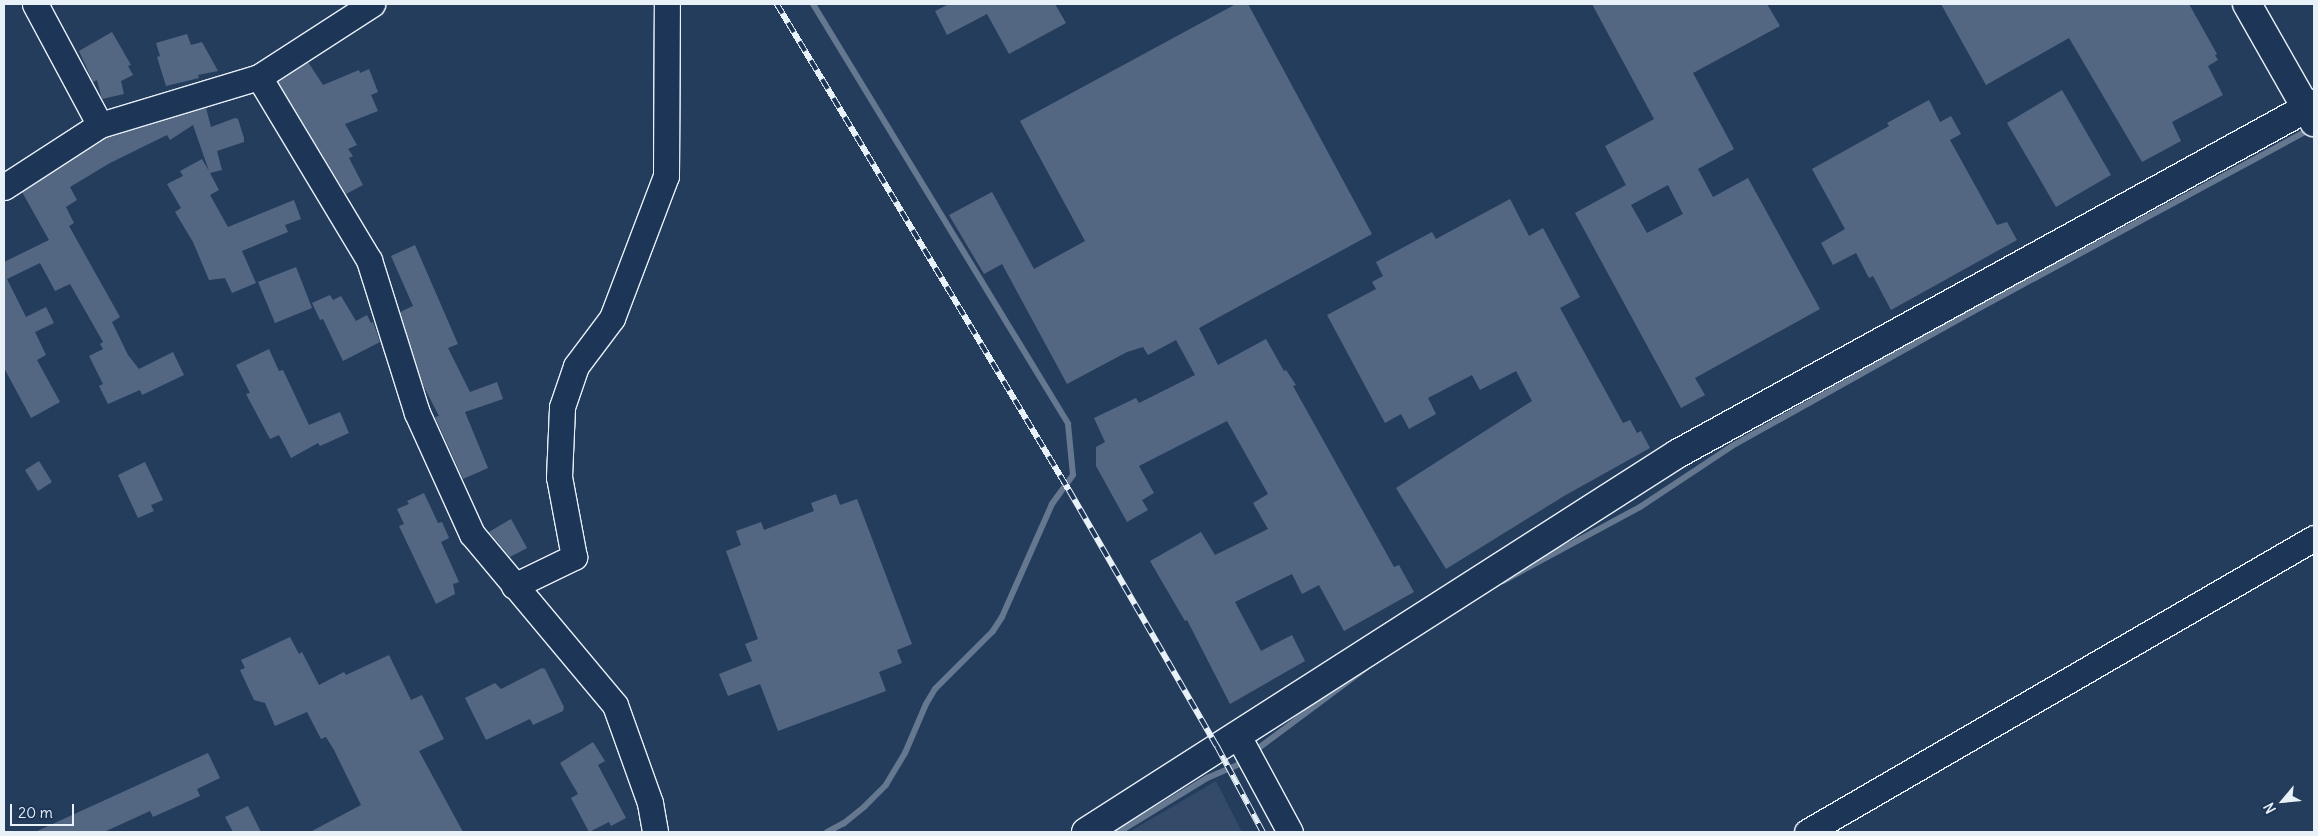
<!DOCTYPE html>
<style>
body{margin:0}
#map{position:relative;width:2318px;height:836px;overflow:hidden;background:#253d5d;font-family:Delius,sans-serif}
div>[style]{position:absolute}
.built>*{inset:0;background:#334a68}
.stream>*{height:6px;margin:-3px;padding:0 3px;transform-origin:3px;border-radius:3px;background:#657890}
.building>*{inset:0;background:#536782}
.roads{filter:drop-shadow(1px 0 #e8f1f8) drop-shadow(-1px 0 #e8f1f8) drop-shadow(0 1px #e8f1f8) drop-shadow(0 -1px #e8f1f8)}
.minor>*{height:25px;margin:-12.5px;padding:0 12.5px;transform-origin:12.5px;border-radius:12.5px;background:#1d3557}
.tertiary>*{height:28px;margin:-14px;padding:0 14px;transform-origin:14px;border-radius:14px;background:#1d3557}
.rail>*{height:5.5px;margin-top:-2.75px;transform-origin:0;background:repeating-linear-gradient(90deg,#1d3557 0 11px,#e8f1f8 0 22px);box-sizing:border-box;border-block:1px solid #e8f1f8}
span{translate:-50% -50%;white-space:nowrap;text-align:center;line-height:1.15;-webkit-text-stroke:5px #1d3557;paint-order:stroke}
.frame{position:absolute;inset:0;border:5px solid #e8f1f8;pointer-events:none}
.north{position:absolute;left:2258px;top:776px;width:50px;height:50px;-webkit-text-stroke:4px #1d3557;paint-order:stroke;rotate:242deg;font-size:14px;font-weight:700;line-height:20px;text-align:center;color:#e8f1f8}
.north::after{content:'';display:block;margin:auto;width:18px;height:22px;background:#e8f1f8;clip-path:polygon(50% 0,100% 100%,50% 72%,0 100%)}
.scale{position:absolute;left:10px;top:804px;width:64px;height:22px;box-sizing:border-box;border:2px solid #e8f1f8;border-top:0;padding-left:6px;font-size:15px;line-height:18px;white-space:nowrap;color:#e8f1f8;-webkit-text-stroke:4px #1d3557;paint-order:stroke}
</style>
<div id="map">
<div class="built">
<div style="clip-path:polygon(1216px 781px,1242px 832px,1129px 832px)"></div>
</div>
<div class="stream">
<div style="left:813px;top:4px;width:491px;rotate:58.7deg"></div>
<div style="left:1068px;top:424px;width:51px;rotate:84.4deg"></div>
<div style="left:1073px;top:475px;width:36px;rotate:126deg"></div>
<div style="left:1052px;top:504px;width:124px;rotate:113.9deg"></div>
<div style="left:1002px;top:617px;width:17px;rotate:123deg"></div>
<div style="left:993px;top:631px;width:82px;rotate:135deg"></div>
<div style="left:935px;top:689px;width:17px;rotate:121deg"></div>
<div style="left:926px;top:704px;width:53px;rotate:113.2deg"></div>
<div style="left:905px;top:753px;width:37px;rotate:121deg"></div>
<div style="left:886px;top:785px;width:31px;rotate:135deg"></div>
<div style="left:864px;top:807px;width:26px;rotate:141deg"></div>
<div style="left:844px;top:823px;width:19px;rotate:152deg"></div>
<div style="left:1503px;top:581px;width:156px;rotate:-28.4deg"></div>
<div style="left:1640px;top:507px;width:110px;rotate:-33.5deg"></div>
<div style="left:1732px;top:446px;width:273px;rotate:-29.2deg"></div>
<div style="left:1970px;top:313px;width:385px;rotate:-28.4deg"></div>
<div style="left:1260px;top:747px;width:132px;rotate:-36.7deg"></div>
<div style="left:1119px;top:832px;width:103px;rotate:-31.5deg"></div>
<div style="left:1207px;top:778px;width:33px;rotate:-23deg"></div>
</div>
<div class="building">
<div style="clip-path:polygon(949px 4px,1055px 4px,1066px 23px,1009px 54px,987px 14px,947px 35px,935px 11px)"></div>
<div style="clip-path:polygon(1236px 4px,1248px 4px,1372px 234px,1199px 328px,1218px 365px,1266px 339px,1284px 371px,1286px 370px,1296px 385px,1293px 386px,1394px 567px,1399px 565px,1414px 592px,1344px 631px,1319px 585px,1302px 594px,1292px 574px,1235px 602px,1261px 651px,1292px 635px,1305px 661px,1230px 704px,1187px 620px,1185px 621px,1150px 561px,1201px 532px,1215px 555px,1268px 529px,1253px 503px,1268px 494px,1227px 421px,1139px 466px,1154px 493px,1142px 500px,1148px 510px,1127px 522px,1096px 466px,1096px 447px,1105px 442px,1094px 418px,1136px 398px,1139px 403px,1195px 375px,1176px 340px,1148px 355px,1143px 347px,1127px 352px,1067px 384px,1002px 264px,984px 274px,949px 215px,992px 192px,1034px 269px,1085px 241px,1020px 121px)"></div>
<div style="clip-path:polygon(evenodd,1592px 4px,1767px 4px,1780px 26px,1693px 73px,1734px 149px,1698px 169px,1713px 197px,1748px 178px,1820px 309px,1695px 378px,1705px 395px,1681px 408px,1575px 213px,1626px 185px,1605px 146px,1654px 119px,1592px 4px,1668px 185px,1683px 214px,1647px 233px,1631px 205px,1668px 185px)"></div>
<div style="clip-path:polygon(1941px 4px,2189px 4px,2217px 54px,2215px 55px,2218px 60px,2208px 66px,2223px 95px,2172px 122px,2181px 141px,2142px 162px,2069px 38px,1986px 85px)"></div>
<div style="clip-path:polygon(112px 32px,131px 65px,128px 66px,133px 75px,121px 81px,124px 94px,102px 99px,97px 80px,93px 82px,79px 51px)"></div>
<div style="clip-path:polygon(187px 34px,191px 45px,202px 42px,218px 71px,198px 75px,199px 78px,166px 86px,157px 57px,160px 56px,156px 43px)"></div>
<div style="clip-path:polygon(308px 62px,323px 85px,359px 70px,360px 73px,369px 69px,378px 92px,371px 95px,378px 111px,345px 124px,357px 145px,348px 149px,353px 156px,349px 158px,363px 185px,346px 194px,278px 82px)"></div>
<div style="clip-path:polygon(2062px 90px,2111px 175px,2056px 207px,2007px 123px)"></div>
<div style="clip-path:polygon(1929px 100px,1940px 122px,1951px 116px,1961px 134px,1950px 140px,1997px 225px,2007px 222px,2017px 240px,1891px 310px,1873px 276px,1869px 278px,1856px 253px,1833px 265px,1821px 243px,1845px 229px,1812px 169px,1889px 126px,1887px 123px)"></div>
<div style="clip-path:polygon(206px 108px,211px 127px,235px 118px,238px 119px,244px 138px,244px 142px,217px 151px,222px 170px,210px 173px,219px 190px,210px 195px,228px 227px,294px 200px,301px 219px,285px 225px,288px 232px,242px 251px,256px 283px,232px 293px,225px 278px,209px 280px,193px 242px,175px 212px,181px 208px,167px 184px,183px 176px,180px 171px,202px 159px,209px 171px,193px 125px,170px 140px,167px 135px,110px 163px,70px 187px,77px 200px,66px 207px,74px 223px,69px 226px,120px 317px,112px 322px,128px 355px,139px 369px,173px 352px,184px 375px,142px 395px,140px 390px,108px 404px,99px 386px,103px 384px,89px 356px,103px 349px,100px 344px,103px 342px,70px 284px,55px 291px,40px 263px,7px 279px,26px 317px,46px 307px,54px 323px,35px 332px,46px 355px,37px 360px,60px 402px,31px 418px,4px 368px,4px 262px,49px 240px,22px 192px,106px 138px)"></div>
<div style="clip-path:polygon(1510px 199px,1529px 236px,1543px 228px,1580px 297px,1560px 308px,1623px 423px,1630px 420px,1637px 433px,1641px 431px,1650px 448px,1564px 496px,1446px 569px,1396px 488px,1532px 401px,1516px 371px,1480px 390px,1472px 375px,1428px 398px,1436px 414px,1409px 429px,1401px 414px,1385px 423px,1327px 315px,1376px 289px,1372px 282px,1383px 276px,1376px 262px,1432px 232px,1436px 239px)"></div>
<div style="clip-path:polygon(415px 245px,458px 344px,448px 348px,470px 392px,497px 382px,503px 399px,465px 412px,488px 468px,463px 479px,435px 417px,439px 416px,423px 385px,400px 312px,413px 306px,391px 256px)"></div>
<div style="clip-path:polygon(296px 267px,312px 308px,275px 323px,258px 282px)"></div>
<div style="clip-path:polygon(330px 295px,333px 300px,341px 296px,356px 321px,367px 315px,371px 323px,373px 322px,380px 342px,343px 361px,323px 319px,320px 320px,312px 303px)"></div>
<div style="clip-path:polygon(269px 349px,279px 371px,283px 370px,309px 425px,340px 412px,349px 433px,320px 446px,318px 443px,291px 458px,279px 435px,270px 439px,246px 394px,250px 393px,236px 365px)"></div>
<div style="clip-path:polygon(39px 461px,52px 482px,38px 491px,25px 470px)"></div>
<div style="clip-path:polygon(145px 462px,163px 500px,151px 505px,154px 511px,138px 518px,118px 475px)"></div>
<div style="clip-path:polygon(424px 493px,438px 523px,442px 522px,449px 538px,441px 542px,459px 582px,453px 584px,455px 594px,436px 604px,399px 526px,404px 524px,397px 509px,409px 504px,407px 501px)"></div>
<div style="clip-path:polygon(836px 494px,840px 505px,857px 499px,912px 644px,897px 650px,902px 663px,879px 672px,886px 691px,778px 731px,760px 684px,728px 696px,719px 674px,752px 661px,745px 644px,758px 639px,726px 551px,741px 545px,736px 531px,761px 522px,764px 530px,814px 511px,811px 503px)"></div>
<div style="clip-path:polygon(511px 519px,527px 548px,510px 557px,489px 532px)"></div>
<div style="clip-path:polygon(290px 637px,299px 654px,302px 652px,319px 685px,344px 672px,346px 675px,389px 655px,411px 700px,422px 695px,444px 739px,419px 751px,463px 832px,310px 832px,361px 805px,334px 750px,326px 737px,321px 739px,307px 712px,275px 726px,265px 703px,254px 700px,240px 670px,245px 668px,241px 660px)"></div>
<div style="clip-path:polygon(542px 668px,545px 669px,564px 707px,563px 711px,533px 725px,530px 719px,486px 740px,465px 698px,495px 683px,501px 689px)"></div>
<div style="clip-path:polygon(593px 742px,605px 761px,598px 765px,626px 818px,611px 826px,609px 822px,589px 832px,571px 798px,578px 794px,560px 763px)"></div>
<div style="clip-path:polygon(208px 753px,220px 778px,197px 789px,200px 796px,153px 817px,150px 811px,104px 832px,35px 832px)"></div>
<div style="clip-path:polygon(248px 806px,261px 832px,233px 832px,225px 817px)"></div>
</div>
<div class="roads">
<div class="minor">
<div style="left:35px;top:4px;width:137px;rotate:61.8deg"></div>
<div style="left:259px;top:77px;width:214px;rotate:59deg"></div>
<div style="left:369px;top:260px;width:160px;rotate:72.6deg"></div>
<div style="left:417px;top:413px;width:133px;rotate:65.6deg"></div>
<div style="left:472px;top:534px;width:223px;rotate:50.1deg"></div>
<div style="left:615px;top:705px;width:104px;rotate:70.3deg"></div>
<div style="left:650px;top:803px;width:29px;rotate:80deg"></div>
<div style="left:4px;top:187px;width:114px;rotate:-32.9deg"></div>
<div style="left:100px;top:125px;width:166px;rotate:-16.8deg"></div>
<div style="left:259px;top:77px;width:135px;rotate:-32.9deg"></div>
<div style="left:514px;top:586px;width:67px;rotate:-25.8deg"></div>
<div style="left:574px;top:557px;width:81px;rotate:-100.6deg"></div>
<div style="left:559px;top:477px;width:70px;rotate:-87.5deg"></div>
<div style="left:562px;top:407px;width:43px;rotate:-71.1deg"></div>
<div style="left:576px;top:366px;width:60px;rotate:-53.1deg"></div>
<div style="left:612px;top:318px;width:152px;rotate:-69.2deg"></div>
<div style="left:666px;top:176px;width:172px;rotate:-89.7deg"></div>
<div style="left:1237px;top:734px;width:111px;rotate:61.6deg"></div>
<div style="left:1807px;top:832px;width:586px;rotate:-30.11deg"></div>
</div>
<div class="tertiary">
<div style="left:2247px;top:4px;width:136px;rotate:60.4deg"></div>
<div style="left:1086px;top:832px;width:702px;rotate:-32.6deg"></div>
<div style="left:1677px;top:454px;width:727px;rotate:-28.79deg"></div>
</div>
</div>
<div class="rail">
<div style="left:777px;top:4px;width:567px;rotate:59deg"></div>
<div style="left:1069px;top:490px;width:296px;rotate:60deg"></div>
<div style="left:1217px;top:746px;width:98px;rotate:61.9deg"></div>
</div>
<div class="frame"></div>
<div class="north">N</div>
<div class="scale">20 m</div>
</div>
